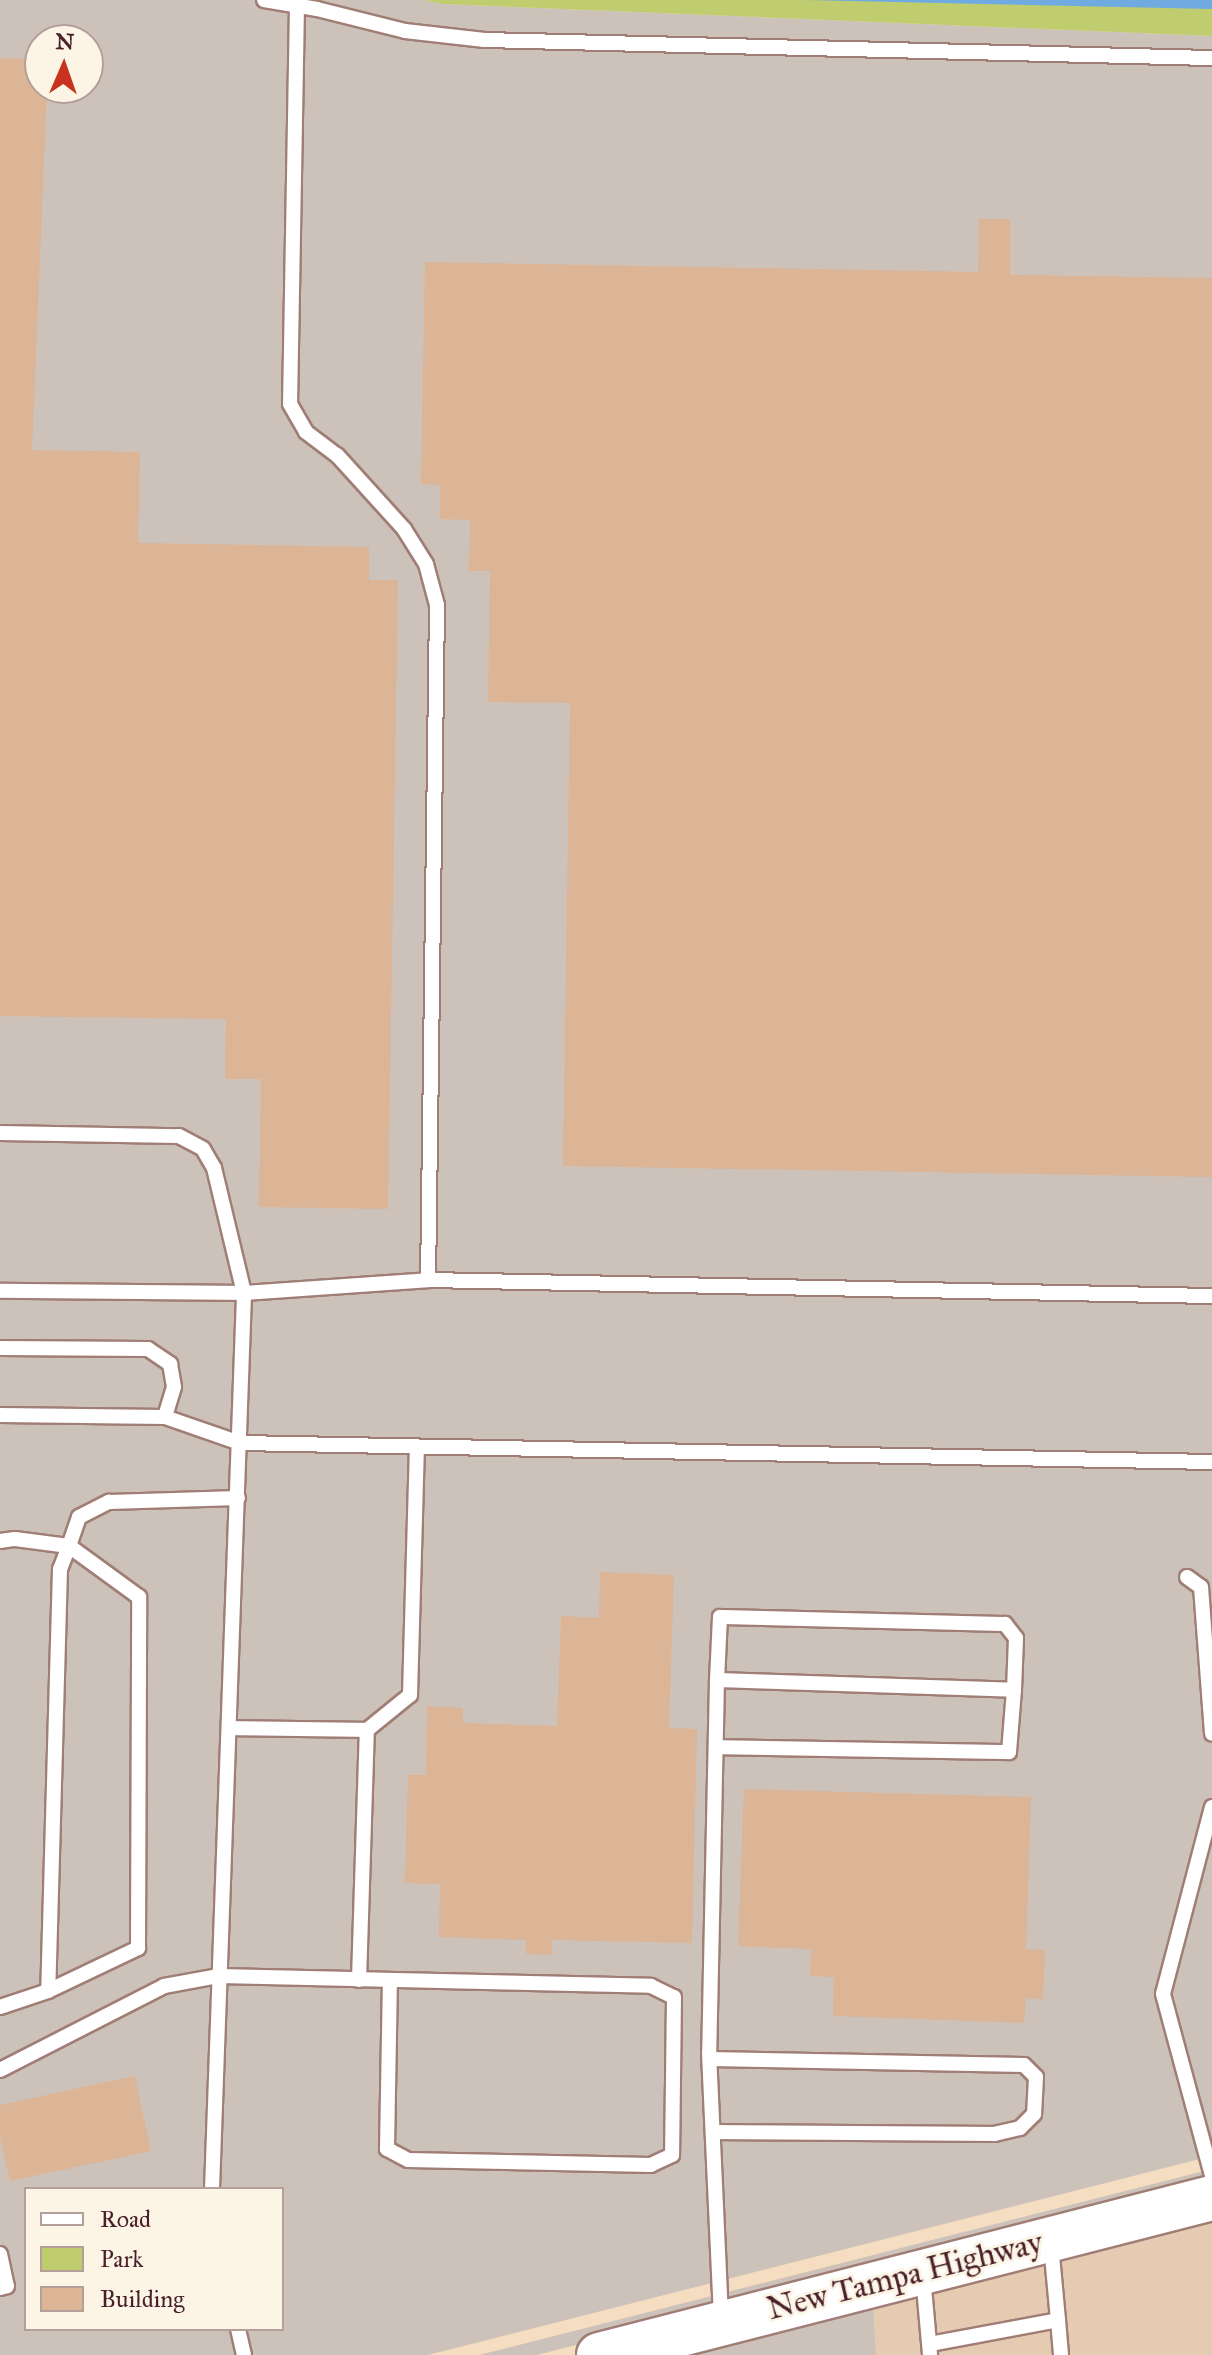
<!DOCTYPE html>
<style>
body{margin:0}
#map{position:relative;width:1212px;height:2355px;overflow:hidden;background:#f5ddc1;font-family:"IM FELL Great Primer",serif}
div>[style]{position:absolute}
.built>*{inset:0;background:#e5cbb2}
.industrial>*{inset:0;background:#cdc2b9}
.green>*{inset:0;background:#bfcd6f}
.water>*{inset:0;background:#6fabe0}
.building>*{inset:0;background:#dcb496}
.roads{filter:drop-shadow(2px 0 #a07e76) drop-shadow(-2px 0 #a07e76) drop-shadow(0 2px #a07e76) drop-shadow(0 -2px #a07e76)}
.lane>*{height:14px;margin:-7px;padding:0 7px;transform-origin:7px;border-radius:7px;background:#fff}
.primary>*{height:44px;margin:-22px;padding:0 22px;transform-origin:22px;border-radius:22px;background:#fff}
span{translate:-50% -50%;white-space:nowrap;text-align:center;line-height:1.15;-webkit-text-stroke:6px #fcf5e5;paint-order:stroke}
.street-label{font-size:32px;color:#4a1f2b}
.legend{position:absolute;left:24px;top:2187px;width:260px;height:144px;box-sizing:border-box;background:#fcf5e5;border:2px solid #b59f9b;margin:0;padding:10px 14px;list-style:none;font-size:24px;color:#4a1f2b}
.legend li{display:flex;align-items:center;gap:16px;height:40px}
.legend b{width:40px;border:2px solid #b59f9b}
.north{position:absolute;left:24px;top:24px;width:80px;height:80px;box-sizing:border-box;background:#fcf5e5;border:2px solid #b59f9b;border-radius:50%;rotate:2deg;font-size:22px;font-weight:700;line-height:32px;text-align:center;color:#4a1f2b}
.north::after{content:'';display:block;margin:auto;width:28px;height:36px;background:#c8321e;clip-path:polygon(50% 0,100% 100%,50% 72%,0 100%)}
</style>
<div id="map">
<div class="built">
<div style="clip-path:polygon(1212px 2213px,1212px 2355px,876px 2355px,873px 2300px)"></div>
</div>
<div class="industrial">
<div style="clip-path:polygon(evenodd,0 0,424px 0,443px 4px,1212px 36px,1212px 2156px,428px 2355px,0 2355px,0 0,40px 40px,88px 40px,88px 88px,40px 88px,40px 40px,0 0,26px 2189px,282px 2189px,282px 2329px,26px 2329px,26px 2189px)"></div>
<div style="clip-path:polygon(1212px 2169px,1212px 2182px,537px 2355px,479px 2355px)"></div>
<div style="clip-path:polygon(873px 2300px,876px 2355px,658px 2355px)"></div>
</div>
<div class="green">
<div style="clip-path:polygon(424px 0,1212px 0,1212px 36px,443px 4px)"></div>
</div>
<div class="water">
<div style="clip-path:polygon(806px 0,1212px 0,1212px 9px)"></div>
</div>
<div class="building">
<div style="clip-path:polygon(0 58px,40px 60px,40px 88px,47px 88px,32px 450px,140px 452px,138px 543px,369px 547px,369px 580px,398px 580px,388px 1209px,259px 1207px,261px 1079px,225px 1079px,226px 1019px,0 1016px)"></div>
<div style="clip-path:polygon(979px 219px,1010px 219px,1010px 275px,1212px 278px,1212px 1177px,563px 1166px,570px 703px,488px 702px,490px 571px,469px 571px,470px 520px,440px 519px,440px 485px,421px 484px,425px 262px,978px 272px)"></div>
<div style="clip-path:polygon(600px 1572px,674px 1575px,669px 1728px,697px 1729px,692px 1943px,552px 1940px,552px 1955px,526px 1954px,526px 1940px,439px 1937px,440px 1884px,405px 1883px,408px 1775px,426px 1775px,427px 1706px,463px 1708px,463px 1723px,557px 1726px,561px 1616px,599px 1618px)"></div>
<div style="clip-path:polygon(744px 1789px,1031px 1797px,1026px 1949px,1045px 1950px,1043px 1999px,1026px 1998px,1024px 2023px,833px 2016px,834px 1977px,810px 1976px,811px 1949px,738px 1946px)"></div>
<div style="clip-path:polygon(135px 2076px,151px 2151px,10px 2181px,0 2136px,0 2105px)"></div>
</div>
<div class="roads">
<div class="lane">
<div style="left:264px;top:0;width:54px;rotate:9.6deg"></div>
<div style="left:317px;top:9px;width:91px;rotate:14deg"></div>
<div style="left:405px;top:31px;width:80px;rotate:6.5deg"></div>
<div style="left:484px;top:40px;width:728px;rotate:1.42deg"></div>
<div style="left:297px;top:5px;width:399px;rotate:91deg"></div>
<div style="left:290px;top:404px;width:32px;rotate:60deg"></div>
<div style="left:306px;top:432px;width:39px;rotate:37deg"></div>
<div style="left:337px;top:455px;width:100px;rotate:47.8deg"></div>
<div style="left:404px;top:529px;width:41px;rotate:57.8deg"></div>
<div style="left:426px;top:564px;width:42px;rotate:75deg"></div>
<div style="left:437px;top:605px;width:675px;rotate:90.76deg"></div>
<div style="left:428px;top:1280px;width:784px;rotate:1.17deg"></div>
<div style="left:0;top:1133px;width:179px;rotate:1deg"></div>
<div style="left:179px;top:1136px;width:27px;rotate:28deg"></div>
<div style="left:203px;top:1149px;width:22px;rotate:60deg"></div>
<div style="left:214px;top:1168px;width:129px;rotate:76.5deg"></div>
<div style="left:244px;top:1293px;width:244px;rotate:-179.5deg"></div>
<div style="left:0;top:1348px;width:148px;rotate:0.4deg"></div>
<div style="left:148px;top:1349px;width:27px;rotate:34deg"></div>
<div style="left:170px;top:1364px;width:23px;rotate:80deg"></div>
<div style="left:174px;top:1387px;width:31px;rotate:107deg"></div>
<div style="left:0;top:1415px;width:165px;rotate:0.7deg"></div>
<div style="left:165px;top:1417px;width:79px;rotate:19.1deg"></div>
<div style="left:240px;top:1443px;width:972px;rotate:1.12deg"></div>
<div style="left:0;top:1541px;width:15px;rotate:-8deg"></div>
<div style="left:15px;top:1539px;width:54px;rotate:7.4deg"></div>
<div style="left:69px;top:1546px;width:31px;rotate:-71deg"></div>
<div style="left:79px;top:1517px;width:34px;rotate:-27deg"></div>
<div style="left:109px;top:1502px;width:129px;rotate:-1.8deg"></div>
<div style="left:1187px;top:1577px;width:17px;rotate:36deg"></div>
<div style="left:1201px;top:1587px;width:147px;rotate:85.7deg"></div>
<div style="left:717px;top:1680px;width:373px;rotate:91.2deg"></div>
<div style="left:709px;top:2053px;width:266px;rotate:87.4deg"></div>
<div style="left:230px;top:1728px;width:137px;rotate:0.8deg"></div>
<div style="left:716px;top:1747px;width:293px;rotate:1deg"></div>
<div style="left:1009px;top:1752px;width:62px;rotate:-85.4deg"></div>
<div style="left:1014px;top:1690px;width:52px;rotate:-87.8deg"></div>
<div style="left:1016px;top:1638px;width:18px;rotate:-128deg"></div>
<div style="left:1005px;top:1624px;width:285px;rotate:-178.6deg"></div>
<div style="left:720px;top:1617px;width:63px;rotate:92.7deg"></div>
<div style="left:717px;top:1680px;width:297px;rotate:1.9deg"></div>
<div style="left:1212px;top:1807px;width:193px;rotate:104.7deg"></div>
<div style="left:1163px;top:1994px;width:188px;rotate:74.9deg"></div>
<div style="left:359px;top:1980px;width:250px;rotate:-88.2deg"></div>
<div style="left:367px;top:1730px;width:55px;rotate:-39.1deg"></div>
<div style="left:410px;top:1695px;width:248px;rotate:-88.4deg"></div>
<div style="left:0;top:2007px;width:51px;rotate:-18.4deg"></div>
<div style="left:48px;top:1991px;width:100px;rotate:-25.5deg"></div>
<div style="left:138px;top:1948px;width:351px;rotate:-89.8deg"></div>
<div style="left:139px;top:1597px;width:87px;rotate:-143.9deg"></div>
<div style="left:69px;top:1546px;width:25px;rotate:111deg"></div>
<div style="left:60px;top:1569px;width:422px;rotate:91.6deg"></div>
<div style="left:710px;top:2059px;width:314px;rotate:1.1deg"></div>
<div style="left:1024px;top:2065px;width:17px;rotate:45deg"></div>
<div style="left:1036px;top:2077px;width:37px;rotate:93deg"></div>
<div style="left:1034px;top:2114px;width:20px;rotate:135deg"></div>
<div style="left:1020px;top:2128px;width:26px;rotate:167deg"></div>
<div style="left:995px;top:2134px;width:281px;rotate:-179.6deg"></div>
<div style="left:0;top:2070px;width:184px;rotate:-27.1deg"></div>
<div style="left:164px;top:1986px;width:56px;rotate:-10.3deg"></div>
<div style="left:219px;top:1976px;width:432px;rotate:1.3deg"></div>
<div style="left:651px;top:1986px;width:25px;rotate:26deg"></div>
<div style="left:674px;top:1997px;width:158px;rotate:90.7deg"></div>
<div style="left:672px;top:2155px;width:23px;rotate:155deg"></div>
<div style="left:651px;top:2165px;width:243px;rotate:-178.8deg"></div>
<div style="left:408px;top:2160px;width:24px;rotate:-152deg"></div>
<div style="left:387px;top:2149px;width:168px;rotate:-89deg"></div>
<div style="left:212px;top:2189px;width:897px;rotate:-87.95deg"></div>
<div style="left:244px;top:1293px;width:184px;rotate:-4deg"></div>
<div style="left:0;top:2254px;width:33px;rotate:78deg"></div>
<div style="left:7px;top:2286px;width:7px;rotate:164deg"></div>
<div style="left:923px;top:2276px;width:79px;rotate:84.9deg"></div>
<div style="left:1058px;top:2320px;width:35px;rotate:85deg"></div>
<div style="left:238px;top:2329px;width:27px;rotate:77deg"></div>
<div style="left:930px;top:2344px;width:130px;rotate:-10.6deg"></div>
<div style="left:1058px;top:2320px;width:76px;rotate:-95.3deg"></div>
</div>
<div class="primary">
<div style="left:599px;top:2355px;width:633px;rotate:-14.37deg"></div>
</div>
</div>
<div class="street-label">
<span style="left:905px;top:2276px;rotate:-14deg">New Tampa Highway</span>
</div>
<ul class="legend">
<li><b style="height:10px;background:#fff"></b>Road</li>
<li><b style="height:22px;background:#bfcd6f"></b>Park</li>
<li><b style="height:22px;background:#dcb496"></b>Building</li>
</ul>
<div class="north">N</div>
</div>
